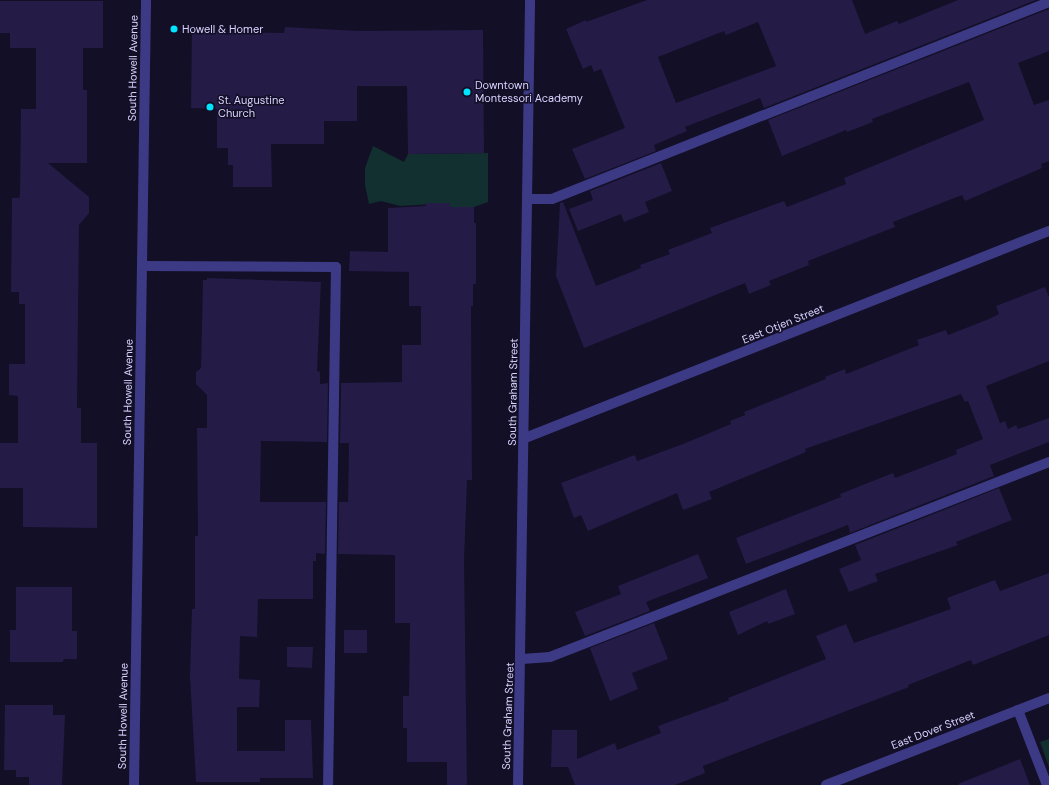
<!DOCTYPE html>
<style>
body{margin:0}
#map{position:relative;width:1049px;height:785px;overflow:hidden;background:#130f26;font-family:"DM Sans",sans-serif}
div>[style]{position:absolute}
.green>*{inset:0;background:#12302f}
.building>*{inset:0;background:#241b47}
.minor>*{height:10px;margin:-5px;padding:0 5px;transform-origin:5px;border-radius:5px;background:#3d3a85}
.dots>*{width:11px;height:11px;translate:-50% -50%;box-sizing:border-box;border:2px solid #130f26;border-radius:50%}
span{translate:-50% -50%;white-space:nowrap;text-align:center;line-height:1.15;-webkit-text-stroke:3px #130f26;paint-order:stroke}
.poi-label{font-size:11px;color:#d9d4ff}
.left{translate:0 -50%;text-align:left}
.street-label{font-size:11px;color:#d9d4ff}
</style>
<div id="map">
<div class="green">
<div style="clip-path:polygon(373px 146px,404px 162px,408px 154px,488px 153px,488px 202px,474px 207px,450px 207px,450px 203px,400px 206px,381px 201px,369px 204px,365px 185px,365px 168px)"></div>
<div style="clip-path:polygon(1049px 739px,1049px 767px,1040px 742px)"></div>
</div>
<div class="building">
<div style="clip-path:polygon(evenodd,647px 0,852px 0,865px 34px,897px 21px,899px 24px,958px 0,1036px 0,764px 108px,760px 98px,685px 127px,687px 131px,654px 145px,656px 151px,585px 179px,572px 149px,625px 128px,601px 69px,594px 72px,591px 65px,583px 69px,566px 29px,586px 20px,586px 22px,647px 0,758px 22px,776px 66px,676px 103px,658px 57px,724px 31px,726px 35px,758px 22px)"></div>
<div style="clip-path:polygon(0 1px,103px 1px,103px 48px,83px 48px,83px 90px,87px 90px,87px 163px,48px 163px,89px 197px,89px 213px,79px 225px,77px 408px,81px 408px,81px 443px,97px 443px,97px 528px,23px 527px,23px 488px,0 488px,0 443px,18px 443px,18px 396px,9px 395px,9px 364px,25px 364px,25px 304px,19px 304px,19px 292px,11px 292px,12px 198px,19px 198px,20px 194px,21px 109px,36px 109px,36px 48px,10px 48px,10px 33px,0 33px)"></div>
<div style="clip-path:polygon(1049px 9px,1049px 51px,1018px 63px,1034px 105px,1049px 100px,1049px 161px,1041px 164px,1042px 168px,965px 201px,962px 195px,893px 222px,895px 227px,808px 261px,809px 265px,769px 281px,771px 285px,749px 294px,745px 283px,584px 348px,556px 276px,560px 203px,563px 202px,596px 286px,641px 268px,640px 265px,670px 254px,668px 250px,712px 233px,710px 228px,784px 201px,787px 207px,846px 184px,844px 178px,984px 120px,969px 82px,872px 119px,873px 122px,847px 132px,846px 130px,782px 156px,768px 120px)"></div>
<div style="clip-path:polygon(192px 27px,212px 28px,212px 32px,284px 33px,285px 27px,359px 31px,483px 30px,484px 153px,408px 154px,407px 86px,357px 86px,357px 121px,324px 121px,324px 144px,271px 144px,272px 187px,233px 187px,233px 165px,228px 165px,228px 148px,217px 148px,217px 109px,191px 108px)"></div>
<div style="clip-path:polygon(661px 163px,672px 191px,645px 202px,649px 212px,624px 222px,621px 214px,578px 231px,569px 209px,593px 200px,590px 191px)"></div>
<div style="clip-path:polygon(426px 203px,450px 203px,450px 207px,474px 207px,474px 223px,476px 223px,476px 284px,473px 284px,473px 306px,471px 306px,472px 480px,467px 480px,464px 560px,467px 785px,447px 785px,447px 762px,407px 762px,407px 728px,403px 728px,403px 696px,409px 696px,410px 623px,395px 623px,395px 555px,338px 554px,339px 502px,348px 502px,349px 443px,340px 443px,341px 383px,402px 382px,402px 345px,421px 345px,421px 306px,409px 306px,409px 272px,349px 271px,350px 251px,388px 252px,388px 208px,426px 206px)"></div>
<div style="clip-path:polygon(207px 278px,321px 282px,317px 371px,320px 372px,320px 384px,328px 383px,327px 442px,261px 441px,260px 502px,326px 502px,325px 554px,316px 553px,316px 561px,313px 561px,313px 599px,258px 599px,257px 637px,240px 636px,239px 679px,260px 680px,259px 707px,237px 707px,237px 751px,285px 751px,285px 720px,311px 720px,313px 778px,260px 778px,260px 782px,196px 782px,190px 676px,192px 609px,195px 609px,195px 536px,198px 536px,197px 428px,207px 428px,207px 395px,196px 384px,196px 372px,201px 368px,203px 280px,207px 280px)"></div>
<div style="clip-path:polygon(1045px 287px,1049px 297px,1049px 361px,986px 386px,1000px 423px,1005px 421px,1008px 429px,1016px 425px,1018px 429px,1049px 418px,1049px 442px,990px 465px,994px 476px,850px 533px,848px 525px,746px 564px,736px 538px,841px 497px,840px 494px,893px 473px,895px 478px,957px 454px,956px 450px,983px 439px,968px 401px,965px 402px,961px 394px,805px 449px,806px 452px,709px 492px,712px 499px,683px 510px,677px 493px,588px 531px,581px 515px,574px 518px,561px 483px,635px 455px,637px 461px,683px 444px,731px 424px,730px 421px,745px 415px,744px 412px,826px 379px,825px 377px,845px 369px,846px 374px,919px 345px,917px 340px,946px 330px,948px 335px,989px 319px,999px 314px,996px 306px)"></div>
<div style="clip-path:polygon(999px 488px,1012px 520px,956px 542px,958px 545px,875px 574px,878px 581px,849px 592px,839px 569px,861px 560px,855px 545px)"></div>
<div style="clip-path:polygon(698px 554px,708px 578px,646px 602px,650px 611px,585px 636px,575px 612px,621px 594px,618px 586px)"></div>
<div style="clip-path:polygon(1049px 573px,1049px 635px,973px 665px,971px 660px,908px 685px,909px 687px,703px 766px,705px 773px,675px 785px,575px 785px,568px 767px,551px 767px,552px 730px,577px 730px,577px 759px,615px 743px,617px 750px,661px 733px,658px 726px,729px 700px,728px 698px,826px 659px,816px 636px,846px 624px,854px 643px,951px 609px,947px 598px,995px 580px,1000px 591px)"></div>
<div style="clip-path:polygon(16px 587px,72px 587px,72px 631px,77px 631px,77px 659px,64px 659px,63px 662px,10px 662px,10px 630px,16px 630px)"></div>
<div style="clip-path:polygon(786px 589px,795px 614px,768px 624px,767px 621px,738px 635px,729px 612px)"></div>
<div style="clip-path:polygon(654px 623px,668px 659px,632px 673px,638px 689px,610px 701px,590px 648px)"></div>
<div style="clip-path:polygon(344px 630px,367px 630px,367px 653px,344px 653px)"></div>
<div style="clip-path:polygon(287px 647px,313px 647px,312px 668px,287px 667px)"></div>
<div style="clip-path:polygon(5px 705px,53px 705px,53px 715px,65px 715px,62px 785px,29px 785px,29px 777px,16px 777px,16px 770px,4px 770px)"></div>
<div style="clip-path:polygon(1020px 759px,1030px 785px,959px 785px,958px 784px)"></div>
</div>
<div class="minor">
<div style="left:528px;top:199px;width:24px"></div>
<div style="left:552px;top:199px;width:535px;rotate:-21.62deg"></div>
<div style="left:142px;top:266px;width:194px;rotate:0.3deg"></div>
<div style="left:336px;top:267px;width:518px;rotate:90.88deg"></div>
<div style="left:525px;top:438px;width:563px;rotate:-21.56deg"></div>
<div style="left:522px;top:659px;width:28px;rotate:-4deg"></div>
<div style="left:550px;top:657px;width:536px;rotate:-21.34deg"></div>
<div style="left:1018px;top:710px;width:80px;rotate:68.9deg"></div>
<div style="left:134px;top:785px;width:785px;rotate:-89.12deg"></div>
<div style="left:518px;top:785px;width:785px;rotate:-89.12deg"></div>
<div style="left:826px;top:785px;width:239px;rotate:-21.3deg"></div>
</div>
<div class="dots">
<div style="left:174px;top:29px;background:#00e5ff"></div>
<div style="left:467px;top:92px;background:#00e5ff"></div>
<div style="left:210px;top:107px;background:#00e5ff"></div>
</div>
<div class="poi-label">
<span class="left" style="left:182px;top:29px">Howell &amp; Homer</span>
<span class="left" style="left:475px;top:92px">Downtown<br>Montessori Academy</span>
<span class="left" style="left:218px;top:107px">St. Augustine<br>Church</span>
</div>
<div class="street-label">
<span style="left:133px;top:68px;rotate:-89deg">South Howell Avenue</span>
<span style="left:783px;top:324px;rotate:-22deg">East Otjen Street</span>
<span style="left:128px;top:392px;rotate:-89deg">South Howell Avenue</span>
<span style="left:513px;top:392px;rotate:-89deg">South Graham Street</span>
<span style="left:123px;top:716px;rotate:-89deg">South Howell Avenue</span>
<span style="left:508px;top:716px;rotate:-88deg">South Graham Street</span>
<span style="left:933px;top:730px;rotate:-21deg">East Dover Street</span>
</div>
</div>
